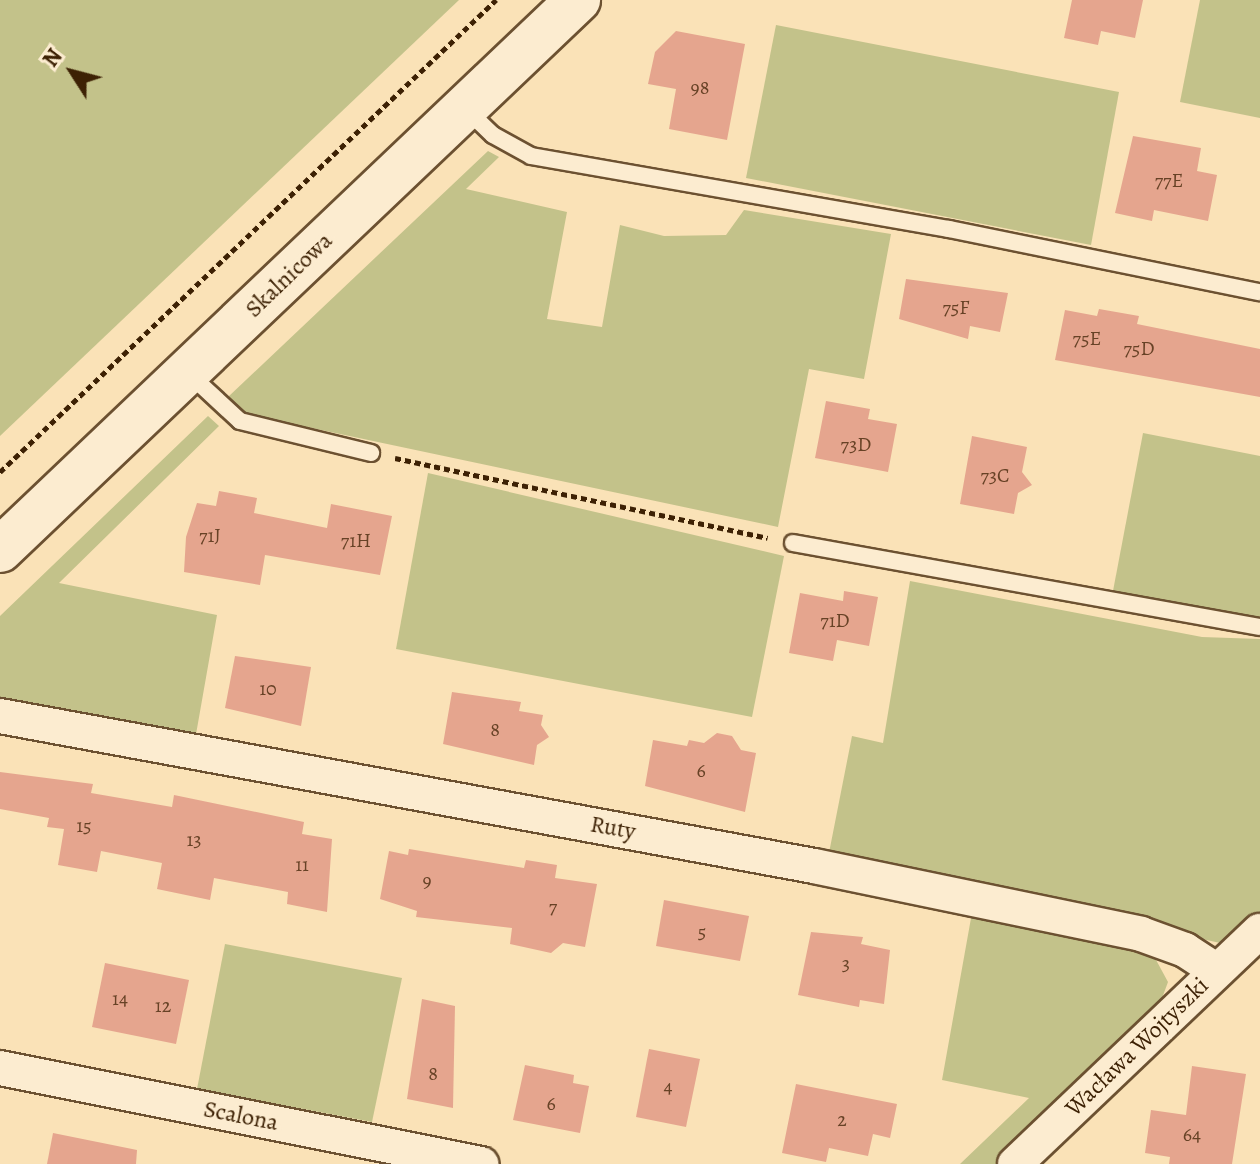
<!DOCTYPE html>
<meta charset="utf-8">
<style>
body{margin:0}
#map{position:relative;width:1260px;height:1164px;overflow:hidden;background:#fae2b7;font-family:Alegreya,serif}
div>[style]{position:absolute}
.green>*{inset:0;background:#c3c28a}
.building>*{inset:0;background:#e5a58e}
.path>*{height:5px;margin-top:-2.5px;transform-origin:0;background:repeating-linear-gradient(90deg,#3d2104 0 6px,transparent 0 10px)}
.roads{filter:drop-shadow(2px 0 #6c5131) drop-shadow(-2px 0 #6c5131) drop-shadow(0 2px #6c5131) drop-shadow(0 -2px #6c5131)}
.lane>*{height:16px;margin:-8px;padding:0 8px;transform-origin:8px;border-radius:8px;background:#fcecd0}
.street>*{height:34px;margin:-17px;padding:0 17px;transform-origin:17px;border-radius:17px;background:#fcecd0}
.secondary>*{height:44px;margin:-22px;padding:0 22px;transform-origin:22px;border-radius:22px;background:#fcecd0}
span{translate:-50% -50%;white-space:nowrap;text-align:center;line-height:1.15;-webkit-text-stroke:8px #fcecd0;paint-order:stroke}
.number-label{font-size:20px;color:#674226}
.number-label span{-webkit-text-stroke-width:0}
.street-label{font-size:24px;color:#3d2104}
.north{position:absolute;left:32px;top:32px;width:80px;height:80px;-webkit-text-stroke:6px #fcecd0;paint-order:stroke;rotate:306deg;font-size:22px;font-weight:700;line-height:32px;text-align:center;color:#3d2104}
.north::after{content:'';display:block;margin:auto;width:28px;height:36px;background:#3d2104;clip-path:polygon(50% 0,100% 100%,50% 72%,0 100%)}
</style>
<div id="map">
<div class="green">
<div style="clip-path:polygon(0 0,459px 0,0 436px)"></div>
<div style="clip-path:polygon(1200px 0,1260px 0,1260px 118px,1180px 102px)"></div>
<div style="clip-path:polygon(776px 25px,1119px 92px,1091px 245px,746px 178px)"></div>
<div style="clip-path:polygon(488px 151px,499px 157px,466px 189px,567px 212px,547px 319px,602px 327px,620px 225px,664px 236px,726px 235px,744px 210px,891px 234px,864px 379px,809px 369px,778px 527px,255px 416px,242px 412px,228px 397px)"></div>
<div style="clip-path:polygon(208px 416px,219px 426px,59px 583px,217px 615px,195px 740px,0 700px,0 616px)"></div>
<div style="clip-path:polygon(1143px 433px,1260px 456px,1260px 619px,1113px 591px)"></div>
<div style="clip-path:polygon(428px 473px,784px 556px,752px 717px,396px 649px)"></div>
<div style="clip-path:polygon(910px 581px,1202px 637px,1260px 639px,1260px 912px,1225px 944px,828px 858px,852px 736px,883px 743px)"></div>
<div style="clip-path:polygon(973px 907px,1125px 940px,1155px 958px,1168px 982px,1158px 1009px,996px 1164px,960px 1164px,1029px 1098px,942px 1080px)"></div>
<div style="clip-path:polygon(225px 944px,402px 978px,372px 1122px,197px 1089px)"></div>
</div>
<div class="building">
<div style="clip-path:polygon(1072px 0,1143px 0,1135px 38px,1101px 31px,1098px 45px,1064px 38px)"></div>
<div style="clip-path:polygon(676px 31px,745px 44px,727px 140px,669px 129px,676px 89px,648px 84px,655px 52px)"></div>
<div style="clip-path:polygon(1133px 136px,1201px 148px,1197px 171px,1217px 175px,1208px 221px,1154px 210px,1152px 221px,1115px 213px)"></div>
<div style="clip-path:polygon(906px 279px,1008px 293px,1000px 332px,970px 326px,968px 339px,899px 319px)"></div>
<div style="clip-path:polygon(1099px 309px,1139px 316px,1137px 324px,1260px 349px,1260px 397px,1055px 360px,1065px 310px,1097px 316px)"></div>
<div style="clip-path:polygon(826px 401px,870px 409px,868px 419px,897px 424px,888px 472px,815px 458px)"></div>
<div style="clip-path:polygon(972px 436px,1027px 447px,1022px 472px,1032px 485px,1018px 493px,1014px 514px,960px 504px)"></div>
<div style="clip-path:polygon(219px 491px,257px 498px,254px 513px,327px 528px,331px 504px,392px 516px,380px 575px,265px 555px,260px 585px,184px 572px,186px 537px,197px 503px,216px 506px)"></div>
<div style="clip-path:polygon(844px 591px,878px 597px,869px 646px,837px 640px,833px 661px,789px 653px,800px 593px,843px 601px)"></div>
<div style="clip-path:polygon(235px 656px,311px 667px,301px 726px,225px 708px)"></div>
<div style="clip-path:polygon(452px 692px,521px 702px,519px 711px,543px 715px,541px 725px,549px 737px,537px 745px,534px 765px,443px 744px)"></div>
<div style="clip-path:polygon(717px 733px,732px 736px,741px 750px,756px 753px,745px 812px,645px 786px,653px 740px,687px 746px,689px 740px,704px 743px)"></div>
<div style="clip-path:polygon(0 772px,93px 784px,91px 793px,172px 807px,174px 795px,304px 822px,302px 834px,332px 839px,327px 912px,287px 904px,288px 892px,214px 878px,210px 900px,157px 889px,162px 863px,101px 851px,97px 872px,58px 865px,64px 829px,47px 827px,49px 818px,0 809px)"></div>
<div style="clip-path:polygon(409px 849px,524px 868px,526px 860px,557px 865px,555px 878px,597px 884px,585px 947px,563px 943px,551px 953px,510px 944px,512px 928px,416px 917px,417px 911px,380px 899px,389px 851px,408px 855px)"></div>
<div style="clip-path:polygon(664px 900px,749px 916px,740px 961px,656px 946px)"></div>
<div style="clip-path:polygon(811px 932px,863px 937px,861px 944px,890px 950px,884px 1004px,860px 1000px,859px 1007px,798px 995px)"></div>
<div style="clip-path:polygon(105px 963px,189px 980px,176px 1044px,92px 1027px)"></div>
<div style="clip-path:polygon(422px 999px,455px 1006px,453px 1108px,407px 1099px)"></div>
<div style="clip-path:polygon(649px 1049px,700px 1059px,686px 1127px,636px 1117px)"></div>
<div style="clip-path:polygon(525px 1065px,574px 1075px,573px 1083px,589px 1086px,580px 1133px,513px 1120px)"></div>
<div style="clip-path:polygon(1192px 1066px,1246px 1074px,1232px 1164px,1169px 1164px,1170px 1157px,1145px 1153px,1151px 1110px,1186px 1115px)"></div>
<div style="clip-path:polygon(796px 1084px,897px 1104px,890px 1138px,873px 1134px,868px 1156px,829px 1148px,826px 1162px,782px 1153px)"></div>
<div style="clip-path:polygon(53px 1133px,137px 1150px,136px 1164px,47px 1164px)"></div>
</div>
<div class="path">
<div style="left:395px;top:458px;width:381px;rotate:12.1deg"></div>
<div style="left:0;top:472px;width:685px;rotate:-43.58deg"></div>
</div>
<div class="roads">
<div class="lane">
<div style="left:466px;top:109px;width:37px;rotate:44deg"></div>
<div style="left:493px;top:135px;width:43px;rotate:28.9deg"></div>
<div style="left:531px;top:156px;width:424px;rotate:9.9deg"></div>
<div style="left:949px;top:229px;width:317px;rotate:11.5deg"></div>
<div style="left:187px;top:372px;width:72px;rotate:42.8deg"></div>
<div style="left:240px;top:421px;width:135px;rotate:13.7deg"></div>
<div style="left:793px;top:543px;width:474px;rotate:10.2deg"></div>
</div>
<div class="street">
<div style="left:0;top:716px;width:828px;rotate:10.44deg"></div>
<div style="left:814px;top:866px;width:334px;rotate:11.7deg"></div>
<div style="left:1141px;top:934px;width:47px;rotate:20deg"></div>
<div style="left:1185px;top:950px;width:37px;rotate:33deg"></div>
<div style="left:0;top:1068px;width:491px;rotate:11.3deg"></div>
<div style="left:1015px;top:1164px;width:338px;rotate:-43.6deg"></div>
</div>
<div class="secondary">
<div style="left:0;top:550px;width:798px;rotate:-43.58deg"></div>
</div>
</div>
<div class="number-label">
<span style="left:700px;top:87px">98</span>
<span style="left:1169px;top:180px">77E</span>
<span style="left:956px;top:307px">75F</span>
<span style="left:1087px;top:338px">75E</span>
<span style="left:1139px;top:348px">75D</span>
<span style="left:856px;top:444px">73D</span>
<span style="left:995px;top:475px">73C</span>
<span style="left:210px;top:535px">71J</span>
<span style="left:356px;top:540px">71H</span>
<span style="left:835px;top:620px">71D</span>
<span style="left:268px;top:688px">10</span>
<span style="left:495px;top:729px">8</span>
<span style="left:701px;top:770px">6</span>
<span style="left:84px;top:825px">15</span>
<span style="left:194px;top:839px">13</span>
<span style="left:302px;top:864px">11</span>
<span style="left:427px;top:880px">9</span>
<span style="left:553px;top:906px">7</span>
<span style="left:702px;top:931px">5</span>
<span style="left:846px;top:963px">3</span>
<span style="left:120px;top:998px">14</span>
<span style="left:163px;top:1005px">12</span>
<span style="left:433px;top:1073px">8</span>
<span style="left:668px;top:1086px">4</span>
<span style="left:551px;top:1103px">6</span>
<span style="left:842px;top:1119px">2</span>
<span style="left:1192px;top:1134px">64</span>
</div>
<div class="street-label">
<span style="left:289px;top:275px;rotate:-44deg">Skalnicowa</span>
<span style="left:613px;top:828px;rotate:10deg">Ruty</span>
<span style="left:1137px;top:1047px;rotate:-44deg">Wacława Wojtyszki</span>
<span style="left:241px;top:1116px;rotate:11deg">Scalona</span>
</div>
<div class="north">N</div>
</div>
